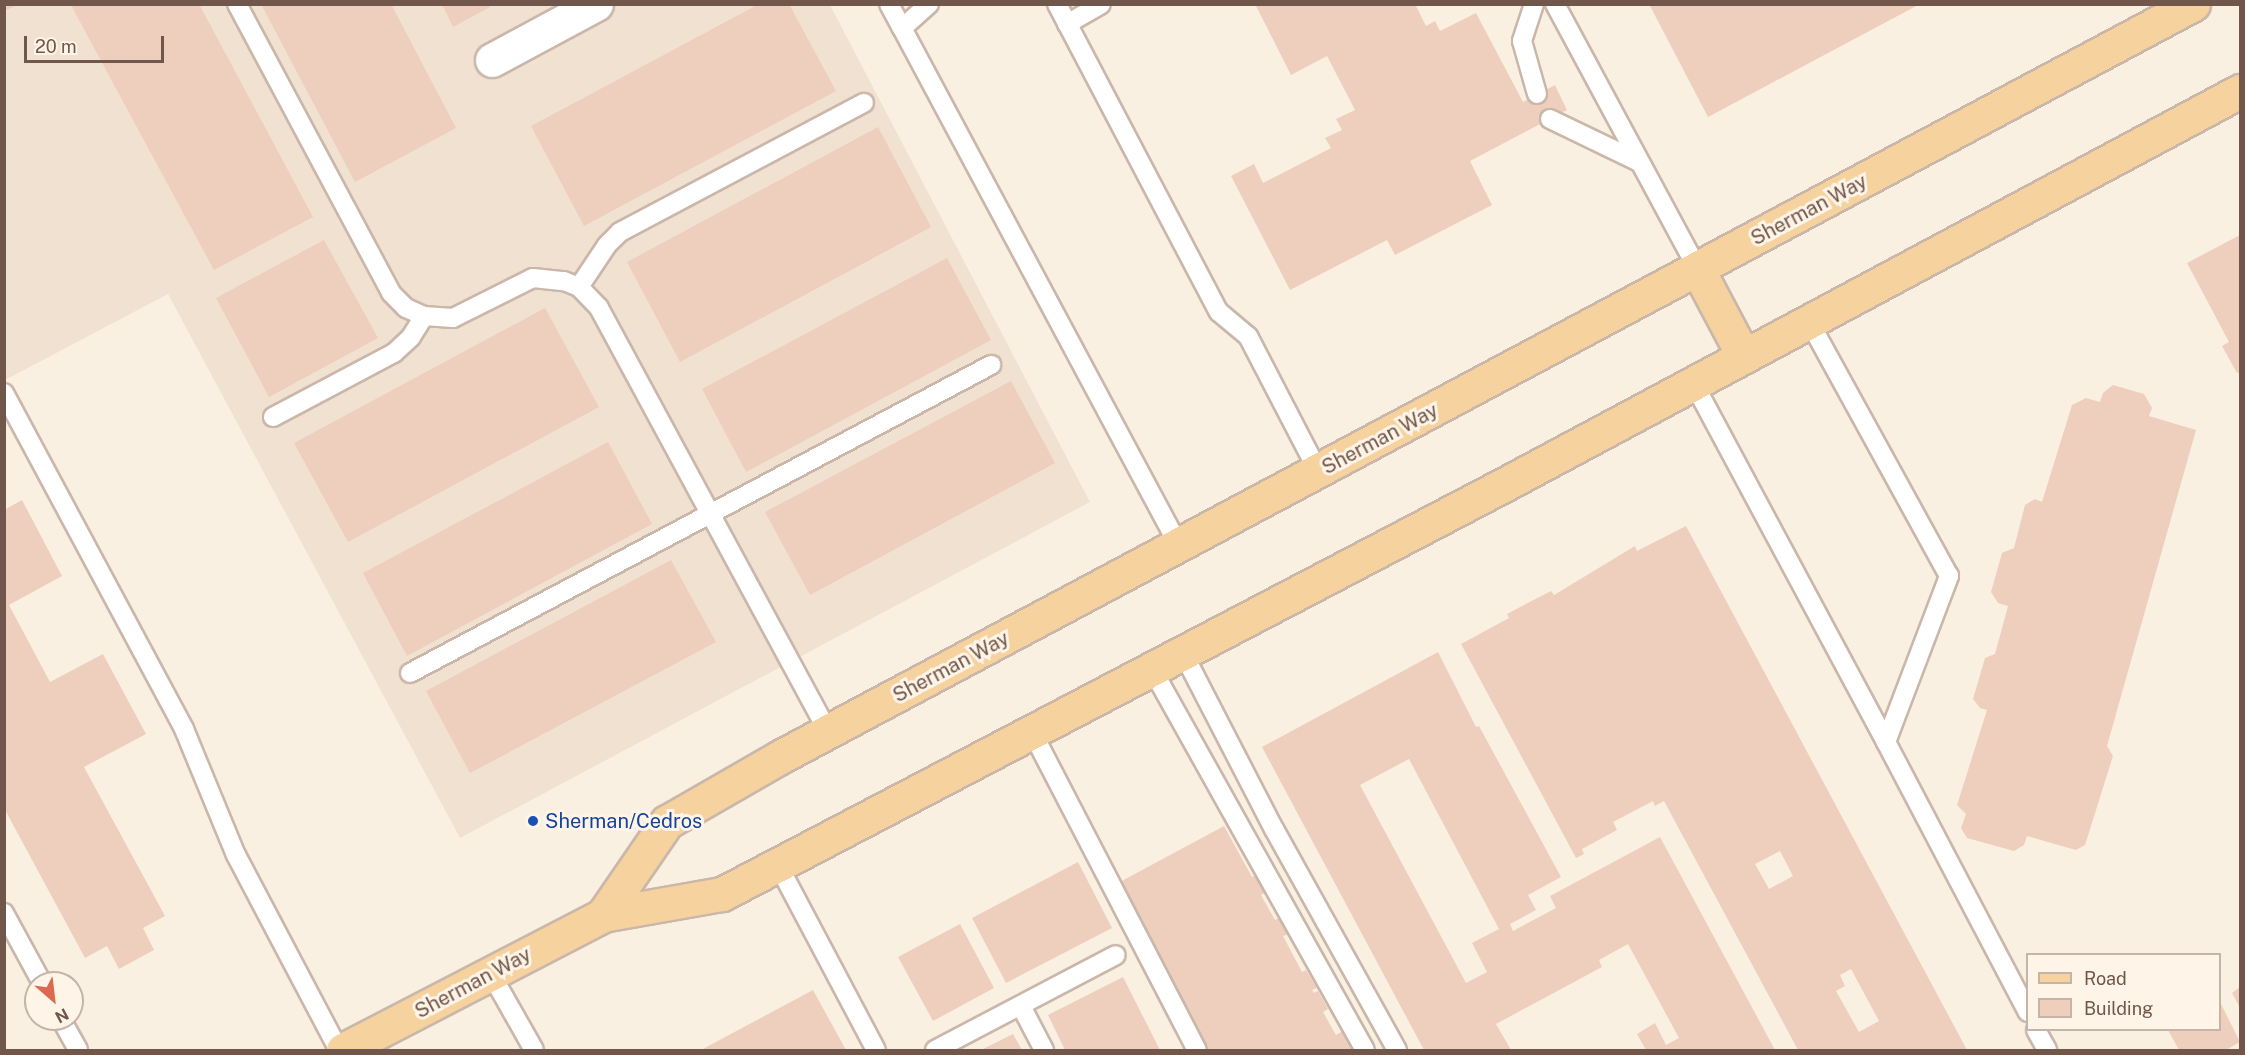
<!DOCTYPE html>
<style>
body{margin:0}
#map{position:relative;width:2245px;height:1055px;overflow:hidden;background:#faf0e2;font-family:"Public Sans",sans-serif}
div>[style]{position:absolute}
.residential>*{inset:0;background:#f1e1d1}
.building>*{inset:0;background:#eecebc}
.roads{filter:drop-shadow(2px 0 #cab7aa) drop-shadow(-2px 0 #cab7aa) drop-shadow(0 2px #cab7aa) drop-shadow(0 -2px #cab7aa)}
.lane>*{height:18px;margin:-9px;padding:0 9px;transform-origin:9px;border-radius:9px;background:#fff}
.street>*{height:33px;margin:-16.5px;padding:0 16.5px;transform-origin:16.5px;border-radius:16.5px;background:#fff}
.primary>*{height:33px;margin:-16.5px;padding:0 16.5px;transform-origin:16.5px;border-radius:16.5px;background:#f5d29e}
.dots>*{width:16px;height:16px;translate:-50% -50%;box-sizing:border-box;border:3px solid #fef4e8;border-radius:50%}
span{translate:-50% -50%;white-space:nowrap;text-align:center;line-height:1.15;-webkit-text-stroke:6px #fef4e8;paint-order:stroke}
.street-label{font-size:20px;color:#70564b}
.transit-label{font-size:20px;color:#164399}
.left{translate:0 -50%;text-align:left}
.frame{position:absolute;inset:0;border:6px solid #70564b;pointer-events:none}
.legend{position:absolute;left:2026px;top:953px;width:195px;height:78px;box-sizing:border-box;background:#fef4e8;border:2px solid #c5b5a9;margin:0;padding:8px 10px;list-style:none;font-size:18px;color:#70564b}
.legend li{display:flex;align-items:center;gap:12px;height:30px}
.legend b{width:30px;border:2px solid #c5b5a9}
.north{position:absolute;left:24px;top:971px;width:60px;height:60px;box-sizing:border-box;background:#fef4e8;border:2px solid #c5b5a9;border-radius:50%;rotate:152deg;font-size:16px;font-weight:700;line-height:24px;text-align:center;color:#70564b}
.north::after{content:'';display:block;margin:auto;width:21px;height:27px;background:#dc6a4f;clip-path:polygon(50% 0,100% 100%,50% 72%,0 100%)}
.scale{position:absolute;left:24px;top:36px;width:140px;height:27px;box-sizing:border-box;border:3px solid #70564b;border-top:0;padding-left:8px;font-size:18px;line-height:21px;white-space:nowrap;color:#70564b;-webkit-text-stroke:4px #fef4e8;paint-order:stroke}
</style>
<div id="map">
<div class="residential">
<div style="clip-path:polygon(5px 5px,830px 5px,1090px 502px,460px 838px,168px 294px,5px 380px)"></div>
</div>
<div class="building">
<div style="clip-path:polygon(4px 4px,12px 4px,13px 7px,4px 11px)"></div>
<div style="clip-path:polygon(77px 4px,199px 4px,313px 217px,214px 270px,72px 7px)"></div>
<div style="clip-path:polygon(261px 4px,391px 4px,456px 128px,355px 182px)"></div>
<div style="clip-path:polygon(442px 4px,489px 4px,490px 7px,453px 27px)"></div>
<div style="clip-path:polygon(759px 4px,789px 4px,836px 91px,584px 226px,531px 126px)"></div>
<div style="clip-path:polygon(1255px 4px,1415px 4px,1426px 26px,1435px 21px,1440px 31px,1476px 13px,1523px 102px,1555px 85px,1567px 110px,1470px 161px,1492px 205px,1395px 255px,1387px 240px,1290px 290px,1231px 176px,1254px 164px,1263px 183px,1331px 148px,1325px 138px,1342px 130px,1336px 119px,1355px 110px,1327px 56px,1291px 75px)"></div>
<div style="clip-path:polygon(1649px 4px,1920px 4px,1708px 117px)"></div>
<div style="clip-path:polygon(878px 127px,931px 227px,680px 362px,627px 262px)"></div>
<div style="clip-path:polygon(2240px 235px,2240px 372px,2237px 373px,2222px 346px,2229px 342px,2187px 263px)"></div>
<div style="clip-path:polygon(324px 240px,378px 338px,269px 397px,216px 298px)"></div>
<div style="clip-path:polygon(947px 258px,991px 340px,746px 472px,702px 389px)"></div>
<div style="clip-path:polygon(545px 308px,599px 407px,348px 542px,294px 443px)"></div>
<div style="clip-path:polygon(1011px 381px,1055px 463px,810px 595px,765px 512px)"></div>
<div style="clip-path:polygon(2113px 385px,2144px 394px,2152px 408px,2149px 416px,2196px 430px,2107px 746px,2113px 756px,2085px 845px,2076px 850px,2027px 836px,2024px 845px,2014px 851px,1967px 838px,1961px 828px,1966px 814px,1957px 805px,1987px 710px,1980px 708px,1973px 699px,1985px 658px,1995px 654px,2008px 606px,1998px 603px,1991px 592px,2002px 553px,2014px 548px,2025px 505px,2035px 499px,2042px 502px,2072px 405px,2086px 398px,2100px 402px,2103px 393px)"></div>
<div style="clip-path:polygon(608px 442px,652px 524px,407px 656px,363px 573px)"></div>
<div style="clip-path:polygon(22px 500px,62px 576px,9px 605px,50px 682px,103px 654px,146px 734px,84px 767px,165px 916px,143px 928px,154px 950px,119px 969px,107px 946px,85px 958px,4px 808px,4px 510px)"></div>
<div style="clip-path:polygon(evenodd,1686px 526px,1967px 1050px,1798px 1050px,1664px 801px,1655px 806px,1653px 801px,1613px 822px,1617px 830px,1582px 849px,1584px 854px,1576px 858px,1461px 644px,1509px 618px,1507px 614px,1551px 591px,1554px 595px,1635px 546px,1637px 551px,1686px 526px,1780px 851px,1793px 876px,1769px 889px,1755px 864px,1780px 851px,1686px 526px,1851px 969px,1879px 1021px,1859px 1032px,1836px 991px,1845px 986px,1840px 975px,1851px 969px)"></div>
<div style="clip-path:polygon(671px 560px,716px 642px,470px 773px,426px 691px)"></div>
<div style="clip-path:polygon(evenodd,1438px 652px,1476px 727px,1479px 726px,1561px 877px,1528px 895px,1536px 910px,1510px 924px,1513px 931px,1556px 908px,1550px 896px,1660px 837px,1775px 1050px,1646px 1050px,1637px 1034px,1655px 1023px,1666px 1045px,1679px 1038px,1628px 944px,1599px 960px,1602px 967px,1496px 1024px,1511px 1050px,1424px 1050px,1262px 747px,1438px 652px,1409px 759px,1499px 929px,1472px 943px,1487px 972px,1466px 983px,1360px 785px,1409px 759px)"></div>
<div style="clip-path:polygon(1224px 826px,1252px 877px,1256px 875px,1266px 892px,1261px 895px,1275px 920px,1279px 918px,1288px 934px,1283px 936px,1302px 972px,1306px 970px,1317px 988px,1312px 990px,1314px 993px,1318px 991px,1328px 1009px,1323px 1012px,1336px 1035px,1343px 1031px,1354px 1050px,1208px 1050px,1193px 1022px,1188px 1025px,1179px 1010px,1185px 1007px,1118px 883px)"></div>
<div style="clip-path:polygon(1078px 862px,1112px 928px,1006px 983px,972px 918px)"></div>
<div style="clip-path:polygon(960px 924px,994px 988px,933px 1021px,898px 957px)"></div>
<div style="clip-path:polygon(1123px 977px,1160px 1050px,1065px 1050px,1048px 1015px)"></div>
<div style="clip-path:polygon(2240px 987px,2240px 1008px,2232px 993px)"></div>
<div style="clip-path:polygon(813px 990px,846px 1050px,701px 1050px)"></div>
<div style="clip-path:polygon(2220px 1002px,2240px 1042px,2226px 1050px,2179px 1050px,2168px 1030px,2220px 1030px)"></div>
<div style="clip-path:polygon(1013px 1034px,1022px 1050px,981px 1050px)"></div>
</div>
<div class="roads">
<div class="lane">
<div style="left:237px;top:4px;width:327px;rotate:61.9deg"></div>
<div style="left:391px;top:293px;width:21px;rotate:45deg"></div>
<div style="left:406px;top:308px;width:20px;rotate:24deg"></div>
<div style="left:424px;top:316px;width:29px;rotate:4deg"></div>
<div style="left:453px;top:318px;width:89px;rotate:-26.6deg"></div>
<div style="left:533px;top:278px;width:31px;rotate:6deg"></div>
<div style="left:564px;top:281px;width:16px;rotate:22deg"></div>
<div style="left:579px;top:287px;width:29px;rotate:46deg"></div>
<div style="left:599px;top:308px;width:482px;rotate:61.6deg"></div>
<div style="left:889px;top:4px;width:27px;rotate:62deg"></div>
<div style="left:929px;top:4px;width:36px;rotate:138deg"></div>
<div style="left:902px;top:28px;width:587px;rotate:61.86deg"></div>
<div style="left:1057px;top:4px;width:348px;rotate:62.3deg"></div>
<div style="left:1219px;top:312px;width:38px;rotate:40deg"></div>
<div style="left:1248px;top:336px;width:152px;rotate:62.6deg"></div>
<div style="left:1534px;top:4px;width:39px;rotate:108deg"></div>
<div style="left:1522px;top:41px;width:55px;rotate:74.2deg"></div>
<div style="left:1555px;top:4px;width:302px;rotate:61.7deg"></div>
<div style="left:1067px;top:24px;width:39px;rotate:-30deg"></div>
<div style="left:1550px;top:119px;width:97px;rotate:25.8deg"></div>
<div style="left:579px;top:287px;width:50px;rotate:-56.3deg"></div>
<div style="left:607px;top:245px;width:18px;rotate:-45deg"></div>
<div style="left:620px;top:232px;width:276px;rotate:-27.9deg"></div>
<div style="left:1694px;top:384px;width:406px;rotate:61.8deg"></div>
<div style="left:1886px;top:742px;width:178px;rotate:-69.2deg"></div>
<div style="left:1949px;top:576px;width:291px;rotate:-118.8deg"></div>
<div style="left:4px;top:393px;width:381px;rotate:61.8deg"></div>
<div style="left:184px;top:729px;width:136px;rotate:67.6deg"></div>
<div style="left:236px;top:855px;width:221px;rotate:62.2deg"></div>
<div style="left:273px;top:417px;width:137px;rotate:-27.9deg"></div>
<div style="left:394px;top:353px;width:23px;rotate:-43deg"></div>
<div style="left:411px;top:337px;width:25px;rotate:-58deg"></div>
<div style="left:1183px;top:653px;width:198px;rotate:62.7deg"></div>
<div style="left:1274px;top:829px;width:253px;rotate:60.9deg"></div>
<div style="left:1152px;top:669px;width:436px;rotate:60.8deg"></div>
<div style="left:410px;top:673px;width:658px;rotate:-27.93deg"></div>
<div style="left:1032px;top:732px;width:358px;rotate:62.6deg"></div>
<div style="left:1886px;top:742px;width:305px;rotate:62.3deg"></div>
<div style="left:778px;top:865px;width:209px;rotate:62.1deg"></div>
<div style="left:4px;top:913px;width:80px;rotate:61.5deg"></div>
<div style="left:491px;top:974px;width:87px;rotate:60.5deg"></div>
<div style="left:1021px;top:1006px;width:50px;rotate:62.4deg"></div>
<div style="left:61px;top:1019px;width:35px;rotate:61deg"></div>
<div style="left:2036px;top:1030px;width:23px;rotate:61deg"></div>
<div style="left:935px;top:1050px;width:204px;rotate:-27.7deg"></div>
</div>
<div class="street">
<div style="left:492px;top:60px;width:118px;rotate:-28.3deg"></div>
</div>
<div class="primary">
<div style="left:1698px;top:270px;width:98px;rotate:62.1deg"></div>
<div style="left:603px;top:915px;width:113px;rotate:-55.5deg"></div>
<div style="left:667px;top:822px;width:130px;rotate:-29.9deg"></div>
<div style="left:780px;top:757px;width:1601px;rotate:-28.05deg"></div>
<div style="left:343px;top:1050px;width:293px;rotate:-27.4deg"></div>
<div style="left:603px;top:915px;width:121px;rotate:-10deg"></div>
<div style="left:722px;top:894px;width:888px;rotate:-27.63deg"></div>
<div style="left:1509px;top:482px;width:829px;rotate:-28.14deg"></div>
</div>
</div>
<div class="dots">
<div style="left:533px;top:821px;background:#1a4fb4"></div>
</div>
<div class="street-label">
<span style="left:1809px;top:210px;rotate:-28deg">Sherman Way</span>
<span style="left:1380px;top:439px;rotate:-28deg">Sherman Way</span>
<span style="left:951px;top:667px;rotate:-28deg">Sherman Way</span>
<span style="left:473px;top:983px;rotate:-28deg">Sherman Way</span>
</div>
<div class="transit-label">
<span class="left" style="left:545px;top:821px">Sherman/Cedros</span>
</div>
<div class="frame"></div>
<ul class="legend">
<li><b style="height:8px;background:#f5d29e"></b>Road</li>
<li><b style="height:16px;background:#eecebc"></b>Building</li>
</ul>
<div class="north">N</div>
<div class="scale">20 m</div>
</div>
